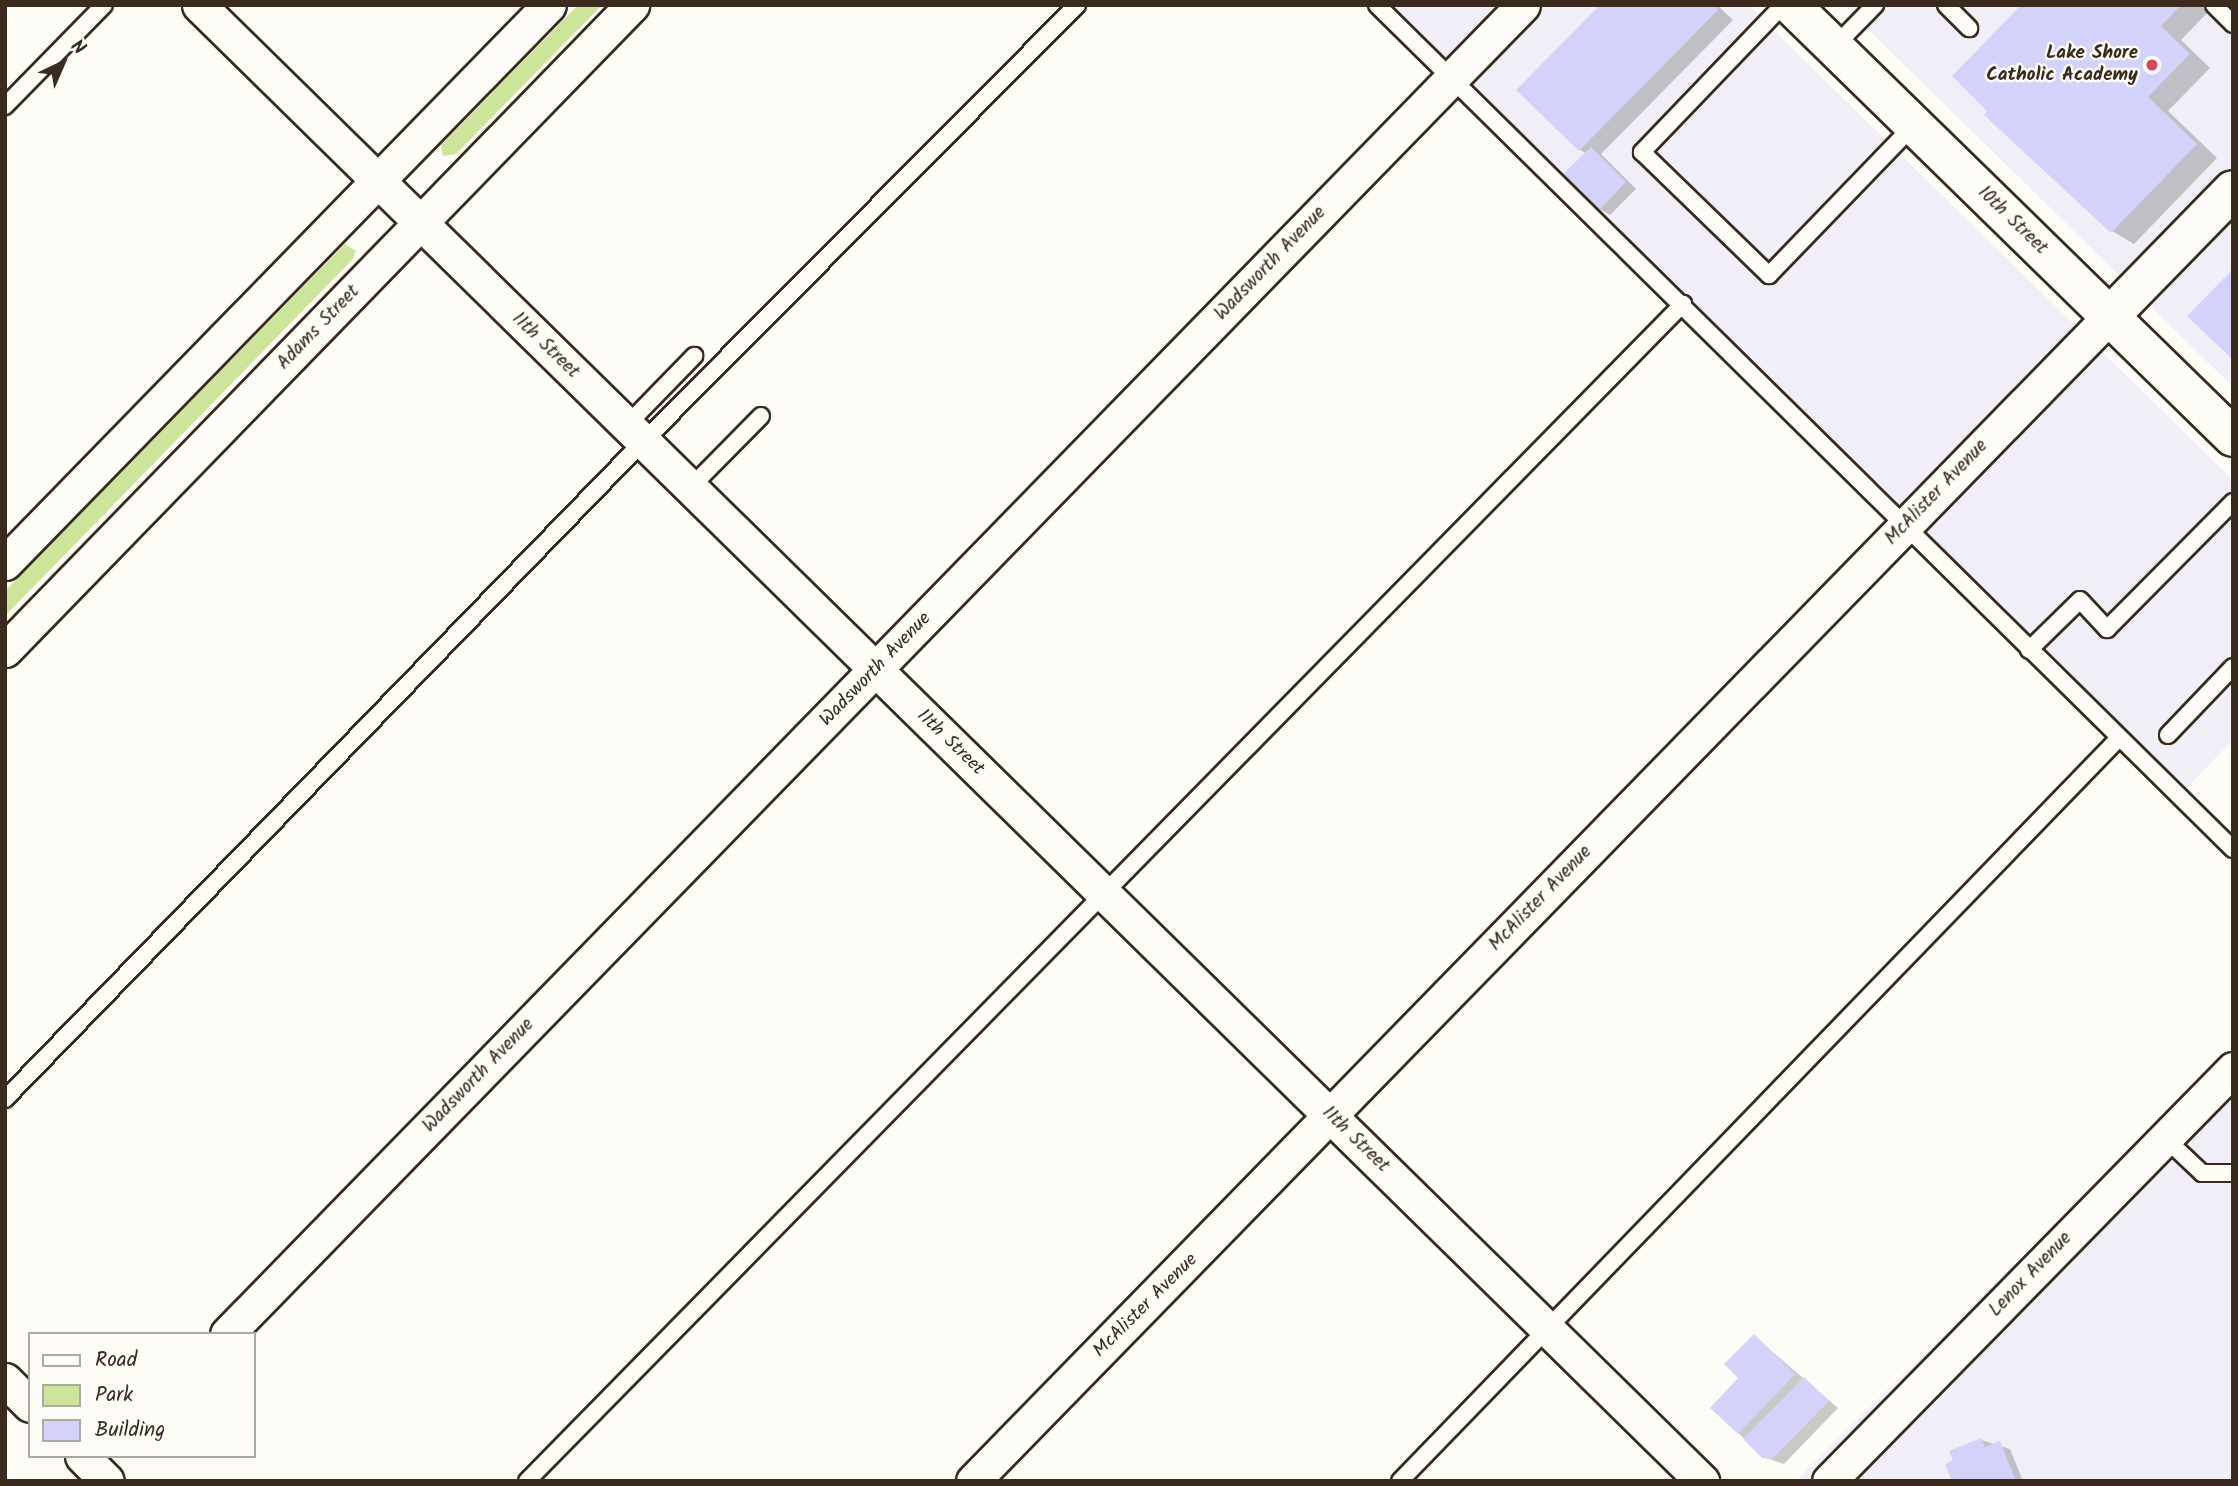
<!DOCTYPE html>
<style>
body{margin:0}
#map{position:relative;width:2238px;height:1486px;overflow:hidden;background:#fdfcf7;font-family:Kalam,sans-serif}
div>[style]{position:absolute}
.built>*{inset:0;background:#f0eff8}
.green>*{inset:0;background:#cde59b}
.shadow>*{inset:0;background:#0003}
.building>*{inset:0;background:#d2d2fa}
.roads{filter:drop-shadow(2px 0 #3b2a1e) drop-shadow(-2px 0 #3b2a1e) drop-shadow(0 2px #3b2a1e) drop-shadow(0 -2px #3b2a1e)}
.lane>*{height:16px;margin:-8px;padding:0 8px;transform-origin:8px;border-radius:8px;background:#fdfcf7}
.street>*{height:33px;margin:-16.5px;padding:0 16.5px;transform-origin:16.5px;border-radius:16.5px;background:#fdfcf7}
.secondary>*{height:38px;margin:-19px;padding:0 19px;transform-origin:19px;border-radius:19px;background:#fdfcf7}
.dots>*{width:19px;height:19px;translate:-50% -50%;box-sizing:border-box;border:4px solid #fdfcf7;border-radius:50%}
span{translate:-50% -50%;white-space:nowrap;text-align:center;line-height:1.15;-webkit-text-stroke:5px #fdfcf7;paint-order:stroke}
.poi-label{font-size:19px;color:#3b2a1e;font-weight:700}
.right{translate:-100% -50%;text-align:right}
.street-label{font-size:19px;color:#3b2a1e}
.frame{position:absolute;inset:0;border:7px solid #3b2a1e;pointer-events:none}
.legend{position:absolute;left:28px;top:1332px;width:228px;height:126px;box-sizing:border-box;background:#fdfcf7;border:2px solid #afa8a0;margin:0;padding:9px 12px;list-style:none;font-size:21px;color:#3b2a1e}
.legend li{display:flex;align-items:center;gap:14px;height:35px}
.legend b{width:35px;border:2px solid #afa8a0}
.north{position:absolute;left:28px;top:28px;width:70px;height:70px;-webkit-text-stroke:5px #fdfcf7;paint-order:stroke;rotate:44deg;font-size:19px;font-weight:700;line-height:28px;text-align:center;color:#3b2a1e}
.north::after{content:'';display:block;margin:auto;width:24px;height:32px;background:#3b2a1e;clip-path:polygon(50% 0,100% 100%,50% 72%,0 100%)}
</style>
<div id="map">
<div class="built">
<div style="clip-path:polygon(1367px 5px,1748px 5px,2233px 480px,2233px 740px,2181px 794px)"></div>
<div style="clip-path:polygon(1843px 5px,2219px 5px,2233px 19px,2233px 387px)"></div>
<div style="clip-path:polygon(2233px 1047px,2233px 1481px,1796px 1481px)"></div>
</div>
<div class="green">
<div style="clip-path:polygon(578px 5px,602px 5px,456px 154px,443px 156px,441px 145px)"></div>
<div style="clip-path:polygon(345px 244px,356px 251px,353px 259px,5px 616px,5px 591px)"></div>
</div>
<div class="shadow">
<div style="clip-path:polygon(1602px 5px,1717px 5px,1733px 20px,1601px 154px,1636px 189px,1610px 215px,1600px 209px,1587px 154px,1580px 150px)"></div>
<div style="clip-path:polygon(2023px 5px,2201px 5px,2208px 12px,2181px 40px,2210px 68px,2168px 111px,2217px 158px,2134px 244px,2112px 231px)"></div>
<div style="clip-path:polygon(1754px 1336px,1838px 1408px,1784px 1464px,1763px 1457px,1713px 1408px,1741px 1378px)"></div>
<div style="clip-path:polygon(1981px 1440px,2010px 1449px,2023px 1481px,1954px 1481px)"></div>
</div>
<div class="building">
<div style="clip-path:polygon(1600px 5px,1713px 5px,1718px 10px,1579px 151px,1516px 90px)"></div>
<div style="clip-path:polygon(2021px 5px,2181px 5px,2161px 26px,2190px 54px,2148px 97px,2197px 144px,2111px 233px,1984px 115px,1987px 111px,1952px 76px)"></div>
<div style="clip-path:polygon(1591px 147px,1626px 182px,1599px 210px,1563px 174px)"></div>
<div style="clip-path:polygon(2233px 269px,2233px 360px,2187px 316px)"></div>
<div style="clip-path:polygon(1754px 1334px,1795px 1374px,1738px 1434px,1710px 1408px,1738px 1378px,1724px 1364px)"></div>
<div style="clip-path:polygon(1804px 1377px,1829px 1401px,1772px 1459px,1762px 1458px,1743px 1439px)"></div>
<div style="clip-path:polygon(1981px 1438px,1985px 1447px,2000px 1441px,2016px 1481px,1952px 1481px,1945px 1464px,1953px 1460px,1949px 1451px)"></div>
</div>
<div class="roads">
<div class="lane">
<div style="left:1377px;top:5px;width:1202px;rotate:44.6deg"></div>
<div style="left:1783px;top:5px;width:204px;rotate:133.8deg"></div>
<div style="left:1642px;top:152px;width:177px;rotate:44.1deg"></div>
<div style="left:1769px;top:275px;width:209px;rotate:-46deg"></div>
<div style="left:1946px;top:5px;width:33px;rotate:45deg"></div>
<div style="left:2214px;top:5px;width:27px;rotate:45deg"></div>
<div style="left:1834px;top:47px;width:59px;rotate:-45.7deg"></div>
<div style="left:5px;top:106px;width:141px;rotate:-45.6deg"></div>
<div style="left:626px;top:426px;width:98px;rotate:-45.8deg"></div>
<div style="left:690px;top:488px;width:101px;rotate:-45.4deg"></div>
<div style="left:2029px;top:650px;width:71px;rotate:-44.4deg"></div>
<div style="left:2080px;top:600px;width:40px;rotate:47deg"></div>
<div style="left:2107px;top:629px;width:179px;rotate:-45.2deg"></div>
<div style="left:2168px;top:735px;width:94px;rotate:-46.3deg"></div>
<div style="left:5px;top:1099px;width:895px;rotate:-45.86deg"></div>
<div style="left:628px;top:457px;width:637px;rotate:-45.19deg"></div>
<div style="left:2165px;top:1138px;width:51px;rotate:43.4deg"></div>
<div style="left:2202px;top:1173px;width:31px"></div>
<div style="left:527px;top:1481px;width:1650px;rotate:-45.52deg"></div>
<div style="left:1400px;top:1481px;width:1033px;rotate:-45.94deg"></div>
</div>
<div class="street">
<div style="left:199px;top:5px;width:2107px;rotate:44.48deg"></div>
<div style="left:5px;top:563px;width:779px;rotate:-45.73deg"></div>
<div style="left:5px;top:650px;width:900px;rotate:-45.81deg"></div>
<div style="left:227px;top:1334px;width:1856px;rotate:-45.72deg"></div>
<div style="left:5px;top:1380px;width:35px;rotate:45deg"></div>
<div style="left:82px;top:1456px;width:35px;rotate:45deg"></div>
<div style="left:973px;top:1481px;width:1626px;rotate:-45.7deg"></div>
<div style="left:1829px;top:1481px;width:577px;rotate:-45.56deg"></div>
</div>
<div class="secondary">
<div style="left:1791px;top:5px;width:618px;rotate:44.34deg"></div>
<div style="left:2109px;top:317px;width:177px;rotate:-45.7deg"></div>
</div>
</div>
<div class="dots">
<div style="left:2152px;top:65px;background:#d1495b"></div>
</div>
<div class="poi-label">
<span class="right" style="left:2138px;top:65px">Lake Shore<br>Catholic Academy</span>
</div>
<div class="street-label">
<span style="left:2012px;top:221px;rotate:44deg">10th Street</span>
<span style="left:1271px;top:264px;rotate:-46deg">Wadsworth Avenue</span>
<span style="left:319px;top:328px;rotate:-46deg">Adams Street</span>
<span style="left:545px;top:346px;rotate:44deg">11th Street</span>
<span style="left:1937px;top:493px;rotate:-46deg">McAlister Avenue</span>
<span style="left:876px;top:670px;rotate:-46deg">Wadsworth Avenue</span>
<span style="left:950px;top:743px;rotate:44deg">11th Street</span>
<span style="left:1541px;top:899px;rotate:-46deg">McAlister Avenue</span>
<span style="left:479px;top:1076px;rotate:-46deg">Wadsworth Avenue</span>
<span style="left:1355px;top:1140px;rotate:44deg">11th Street</span>
<span style="left:2031px;top:1275px;rotate:-46deg">Lenox Avenue</span>
<span style="left:1146px;top:1306px;rotate:-45deg">McAlister Avenue</span>
</div>
<div class="frame"></div>
<ul class="legend">
<li><b style="height:9px;background:#fdfcf7"></b>Road</li>
<li><b style="height:19px;background:#cde59b"></b>Park</li>
<li><b style="height:19px;background:#d2d2fa"></b>Building</li>
</ul>
<div class="north">N</div>
</div>
